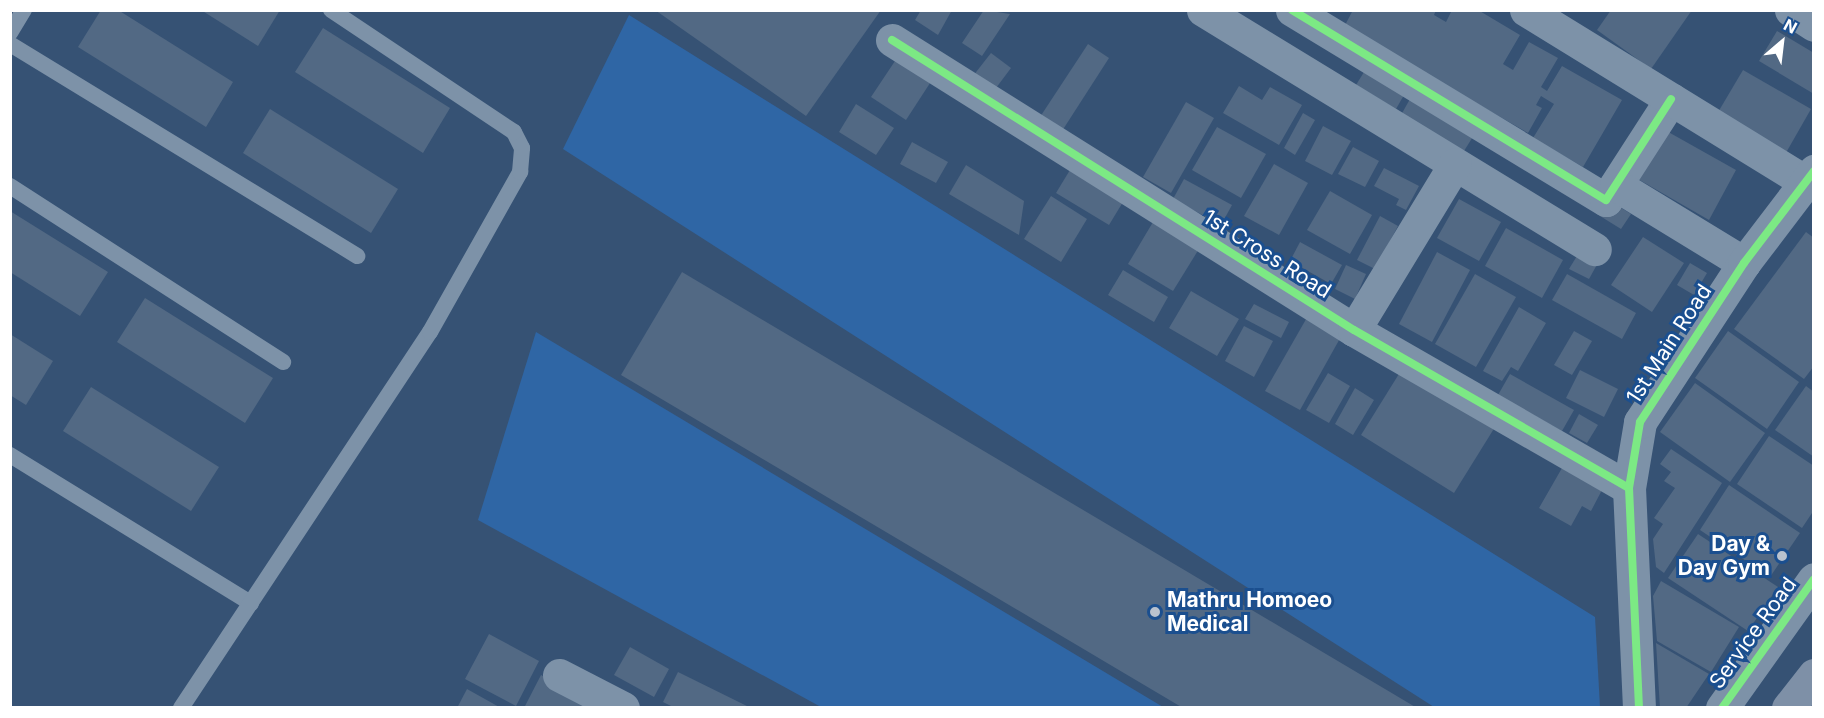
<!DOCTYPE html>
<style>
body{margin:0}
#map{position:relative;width:1824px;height:718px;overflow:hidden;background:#365274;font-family:Inter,sans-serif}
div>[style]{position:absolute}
.green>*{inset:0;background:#2f66a5}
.building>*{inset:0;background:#526984}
.service>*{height:16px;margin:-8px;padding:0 8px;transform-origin:8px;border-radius:8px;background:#7d92a8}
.minor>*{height:33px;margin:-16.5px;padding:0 16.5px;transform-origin:16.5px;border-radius:16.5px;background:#7d92a8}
.tertiary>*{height:33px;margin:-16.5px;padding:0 16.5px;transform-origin:16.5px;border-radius:16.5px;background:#7d92a8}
.trunk>*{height:33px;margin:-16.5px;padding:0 16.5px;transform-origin:16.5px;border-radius:16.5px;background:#7e90a7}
.cycleway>*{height:8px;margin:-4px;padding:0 4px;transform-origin:4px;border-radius:4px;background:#7ce984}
.dots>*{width:16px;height:16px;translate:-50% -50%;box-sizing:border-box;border:3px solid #1b4f8f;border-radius:50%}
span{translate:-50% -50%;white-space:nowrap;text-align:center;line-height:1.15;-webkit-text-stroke:6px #1b4f8f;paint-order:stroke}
.street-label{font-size:21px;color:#fff}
.poi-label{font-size:21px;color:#fff;font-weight:700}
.right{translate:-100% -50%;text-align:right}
.left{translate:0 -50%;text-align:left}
.frame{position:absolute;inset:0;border:12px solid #fff;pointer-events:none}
.north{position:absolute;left:1752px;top:12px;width:60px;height:60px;-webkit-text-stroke:4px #1b4f8f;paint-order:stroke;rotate:28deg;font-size:16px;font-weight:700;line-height:24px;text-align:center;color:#fff}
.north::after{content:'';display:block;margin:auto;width:21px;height:27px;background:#fff;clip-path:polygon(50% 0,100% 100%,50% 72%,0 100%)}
</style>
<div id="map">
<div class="green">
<div style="clip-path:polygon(629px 15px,1595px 617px,1600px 707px,1434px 707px,563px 149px)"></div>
<div style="clip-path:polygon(536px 332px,1163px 707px,821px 707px,478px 520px)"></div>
</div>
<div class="building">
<div style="clip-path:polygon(101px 10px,118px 10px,233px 82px,206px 127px,78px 47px)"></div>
<div style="clip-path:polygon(201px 10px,280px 10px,258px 46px)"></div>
<div style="clip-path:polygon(655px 10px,881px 10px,806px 116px)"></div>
<div style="clip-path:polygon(921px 10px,952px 10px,938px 35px,915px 20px)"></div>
<div style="clip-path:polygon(984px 10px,1010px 14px,982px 56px,962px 43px)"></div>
<div style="clip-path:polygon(1353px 10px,1436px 10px,1434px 15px,1446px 22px,1452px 10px,1478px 10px,1520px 35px,1503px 64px,1513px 70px,1529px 42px,1558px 58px,1541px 87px,1547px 91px,1562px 66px,1622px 100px,1583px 167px,1533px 138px,1554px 104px,1541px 96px,1536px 105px,1542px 108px,1528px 133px,1344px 27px)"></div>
<div style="clip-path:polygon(1611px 10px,1692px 10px,1651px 69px,1597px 30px)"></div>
<div style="clip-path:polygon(323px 28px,450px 108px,423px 153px,295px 72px)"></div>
<div style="clip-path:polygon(1777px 31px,1814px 53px,1814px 94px,1759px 61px)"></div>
<div style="clip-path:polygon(1088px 44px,1109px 58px,1062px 131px,1040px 117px)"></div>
<div style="clip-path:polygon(991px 53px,1011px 68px,993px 92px,973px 76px)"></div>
<div style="clip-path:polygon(897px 58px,932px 80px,906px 120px,871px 97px)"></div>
<div style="clip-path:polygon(1743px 70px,1811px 109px,1783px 158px,1714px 119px)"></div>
<div style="clip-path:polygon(1364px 72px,1404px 95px,1396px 109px,1356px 85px)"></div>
<div style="clip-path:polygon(1239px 86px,1262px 100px,1270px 87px,1302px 105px,1279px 145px,1223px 113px)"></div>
<div style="clip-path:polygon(1410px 99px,1474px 135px,1464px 151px,1401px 115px)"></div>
<div style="clip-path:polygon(1186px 102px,1214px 118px,1171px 193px,1143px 177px)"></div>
<div style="clip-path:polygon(856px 104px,894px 128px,876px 155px,839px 132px)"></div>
<div style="clip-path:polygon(270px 109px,398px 189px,371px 233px,243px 153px)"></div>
<div style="clip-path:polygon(1303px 113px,1315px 120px,1295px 155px,1284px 148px)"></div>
<div style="clip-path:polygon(1323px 126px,1351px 141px,1332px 175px,1305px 161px)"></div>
<div style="clip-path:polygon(1217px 127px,1266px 154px,1241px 198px,1192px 170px)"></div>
<div style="clip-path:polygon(1663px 129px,1736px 170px,1709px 220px,1636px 178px)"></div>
<div style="clip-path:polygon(912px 142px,948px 162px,936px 183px,900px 164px)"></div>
<div style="clip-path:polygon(1353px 147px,1379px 161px,1365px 187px,1338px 174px)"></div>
<div style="clip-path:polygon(1274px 164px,1308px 183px,1279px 235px,1244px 216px)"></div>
<div style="clip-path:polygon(966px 165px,1024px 201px,1019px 235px,949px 194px)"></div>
<div style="clip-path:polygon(1073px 165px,1126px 197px,1109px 225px,1056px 193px)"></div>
<div style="clip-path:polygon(1384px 168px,1419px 186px,1406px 210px,1396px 205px,1399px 199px,1374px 186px)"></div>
<div style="clip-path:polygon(1184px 179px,1232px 205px,1221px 225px,1173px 199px)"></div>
<div style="clip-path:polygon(1330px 191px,1372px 215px,1350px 254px,1307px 230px)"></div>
<div style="clip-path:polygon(1051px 196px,1087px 219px,1061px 262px,1024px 239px)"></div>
<div style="clip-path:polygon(1459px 199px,1501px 222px,1479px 261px,1437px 238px)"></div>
<div style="clip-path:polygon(1610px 201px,1631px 214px,1621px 229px,1600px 216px)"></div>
<div style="clip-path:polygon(10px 211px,108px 272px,80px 316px,10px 272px)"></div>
<div style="clip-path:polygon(1380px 216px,1398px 226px,1375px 269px,1357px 260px)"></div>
<div style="clip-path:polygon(1156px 217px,1202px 244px,1173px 291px,1128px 264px)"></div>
<div style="clip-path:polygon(1506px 228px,1563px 260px,1542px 298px,1485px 266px)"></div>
<div style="clip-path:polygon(1806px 232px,1814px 238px,1814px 366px,1804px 379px,1734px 329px)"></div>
<div style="clip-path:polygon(1643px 237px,1684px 263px,1652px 312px,1611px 285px)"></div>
<div style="clip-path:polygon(1300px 242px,1342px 265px,1331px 284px,1290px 261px)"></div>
<div style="clip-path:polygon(1580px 251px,1599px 261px,1589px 279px,1569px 269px)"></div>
<div style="clip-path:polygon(1437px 252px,1470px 270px,1432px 342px,1399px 324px)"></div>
<div style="clip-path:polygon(1690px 263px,1707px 273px,1694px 295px,1677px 285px)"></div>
<div style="clip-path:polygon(1346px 265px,1366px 274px,1355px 299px,1335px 289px)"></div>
<div style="clip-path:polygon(1123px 270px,1168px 297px,1154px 322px,1108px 295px)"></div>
<div style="clip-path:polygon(682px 272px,1417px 708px,1183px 708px,621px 375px)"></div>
<div style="clip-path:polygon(1475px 274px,1516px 297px,1476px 367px,1435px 344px)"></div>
<div style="clip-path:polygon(1567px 274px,1636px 313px,1622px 339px,1552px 300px)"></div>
<div style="clip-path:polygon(1191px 291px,1239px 319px,1217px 356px,1169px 328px)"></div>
<div style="clip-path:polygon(145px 298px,273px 378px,245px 423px,117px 342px)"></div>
<div style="clip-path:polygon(1254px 304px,1289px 322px,1281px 338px,1245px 319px)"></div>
<div style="clip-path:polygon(1519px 307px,1546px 323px,1518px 371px,1511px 367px,1502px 381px,1483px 371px)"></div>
<div style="clip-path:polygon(1309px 314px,1343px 333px,1300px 410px,1265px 391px)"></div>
<div style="clip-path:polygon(1244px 326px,1273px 341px,1254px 377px,1225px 361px)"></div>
<div style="clip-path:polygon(1574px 331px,1592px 341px,1572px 375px,1554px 365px)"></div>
<div style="clip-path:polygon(1728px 331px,1799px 382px,1767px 429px,1695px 378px)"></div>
<div style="clip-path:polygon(10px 334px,53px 361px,26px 405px,10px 395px)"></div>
<div style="clip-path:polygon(1402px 369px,1495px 427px,1454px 493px,1361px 435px)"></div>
<div style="clip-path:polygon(1580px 370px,1618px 389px,1604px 417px,1566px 398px)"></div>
<div style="clip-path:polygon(1328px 373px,1350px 386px,1329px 423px,1306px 410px)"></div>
<div style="clip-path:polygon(1510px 374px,1574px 410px,1562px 431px,1498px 395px)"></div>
<div style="clip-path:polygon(1695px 383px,1765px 433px,1730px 482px,1660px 432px)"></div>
<div style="clip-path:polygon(1806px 386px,1814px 392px,1814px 457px,1775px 430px)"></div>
<div style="clip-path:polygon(91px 387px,219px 467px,191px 511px,63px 431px)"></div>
<div style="clip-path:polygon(1355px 388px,1374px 400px,1353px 435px,1335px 424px)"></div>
<div style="clip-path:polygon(1579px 414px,1598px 425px,1587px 443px,1569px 433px)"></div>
<div style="clip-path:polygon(1769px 436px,1814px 466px,1814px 510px,1802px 528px,1737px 484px)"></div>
<div style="clip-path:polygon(1671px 449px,1722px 483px,1664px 573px,1656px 567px,1653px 539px,1663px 524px,1654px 518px,1675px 488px,1664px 481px,1671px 472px,1660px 464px)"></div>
<div style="clip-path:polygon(1562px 468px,1602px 490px,1591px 511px,1582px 506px,1571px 526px,1539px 508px)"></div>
<div style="clip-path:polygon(1729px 485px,1800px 533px,1770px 577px,1700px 530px)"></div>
<div style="clip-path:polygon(1698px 534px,1778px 587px,1748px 631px,1668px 578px)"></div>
<div style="clip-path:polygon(1661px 581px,1739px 627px,1711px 672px,1657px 641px,1653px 596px)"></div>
<div style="clip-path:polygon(489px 634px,539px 661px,516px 706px,465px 679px)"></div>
<div style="clip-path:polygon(1656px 643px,1709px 674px,1686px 708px,1660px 708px)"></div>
<div style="clip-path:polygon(630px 647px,669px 669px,654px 697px,614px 675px)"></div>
<div style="clip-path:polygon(678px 672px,751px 708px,675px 708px,663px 702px)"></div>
<div style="clip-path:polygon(541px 675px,595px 705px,594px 708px,524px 708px)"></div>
<div style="clip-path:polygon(467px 689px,501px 708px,457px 708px)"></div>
</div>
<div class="service">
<div style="left:10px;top:33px;width:27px;rotate:-59deg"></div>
<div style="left:10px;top:44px;width:407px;rotate:31.4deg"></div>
<div style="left:10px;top:186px;width:325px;rotate:32.8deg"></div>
<div style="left:10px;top:455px;width:283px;rotate:31.6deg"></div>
<div style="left:181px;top:708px;width:451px;rotate:-56.5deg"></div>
<div style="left:430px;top:332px;width:184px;rotate:-60.6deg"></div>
<div style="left:520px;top:172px;width:24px;rotate:-85deg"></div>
<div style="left:522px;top:148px;width:18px;rotate:-117deg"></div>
<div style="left:514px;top:132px;width:220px;rotate:-146.3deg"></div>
</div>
<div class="minor">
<div style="left:1203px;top:10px;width:459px;rotate:31.4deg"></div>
<div style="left:1292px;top:10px;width:367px;rotate:31.2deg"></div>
<div style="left:1606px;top:200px;width:120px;rotate:-57.2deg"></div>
<div style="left:1526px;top:10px;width:329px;rotate:31.6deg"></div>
<div style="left:1791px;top:10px;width:27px;rotate:33deg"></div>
<div style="left:892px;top:40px;width:545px;rotate:32.12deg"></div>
<div style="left:1354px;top:330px;width:317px;rotate:29.9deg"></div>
<div style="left:1616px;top:185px;width:150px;rotate:31.4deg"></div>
<div style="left:1354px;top:330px;width:194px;rotate:-58.7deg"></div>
<div style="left:559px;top:675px;width:72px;rotate:27.3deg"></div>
</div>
<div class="tertiary">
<div style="left:1639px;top:708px;width:220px;rotate:-92.6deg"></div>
<div style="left:1629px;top:488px;width:67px;rotate:-80.5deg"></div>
<div style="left:1640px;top:422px;width:190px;rotate:-56.8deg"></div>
<div style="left:1744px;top:263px;width:116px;rotate:-52.7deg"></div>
<div style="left:1722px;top:708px;width:158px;rotate:-54.5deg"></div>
</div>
<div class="trunk">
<div style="left:1788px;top:708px;width:42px;rotate:-51.8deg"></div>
</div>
<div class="cycleway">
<div style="left:1292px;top:10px;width:367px;rotate:31.2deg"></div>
<div style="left:1606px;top:200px;width:120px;rotate:-57.2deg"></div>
<div style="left:892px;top:40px;width:545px;rotate:32.12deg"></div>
<div style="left:1354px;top:330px;width:317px;rotate:29.9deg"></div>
<div style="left:1639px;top:708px;width:220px;rotate:-92.6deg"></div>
<div style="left:1629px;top:488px;width:67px;rotate:-80.5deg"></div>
<div style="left:1640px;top:422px;width:190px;rotate:-56.8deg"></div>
<div style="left:1744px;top:263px;width:116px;rotate:-52.7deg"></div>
<div style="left:1722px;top:708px;width:158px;rotate:-54.5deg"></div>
</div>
<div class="dots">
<div style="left:1782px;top:556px;background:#b9c2ce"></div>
<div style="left:1155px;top:612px;background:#b9c2ce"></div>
</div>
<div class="street-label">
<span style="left:1267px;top:254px;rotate:32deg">1st Cross Road</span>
<span style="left:1669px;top:344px;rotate:-57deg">1st Main Road</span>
<span style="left:1753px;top:633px;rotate:-54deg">Service Road</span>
</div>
<div class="poi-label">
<span class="right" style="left:1770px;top:556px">Day &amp;<br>Day Gym</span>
<span class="left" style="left:1167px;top:612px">Mathru Homoeo<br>Medical</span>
</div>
<div class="frame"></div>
<div class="north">N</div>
</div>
